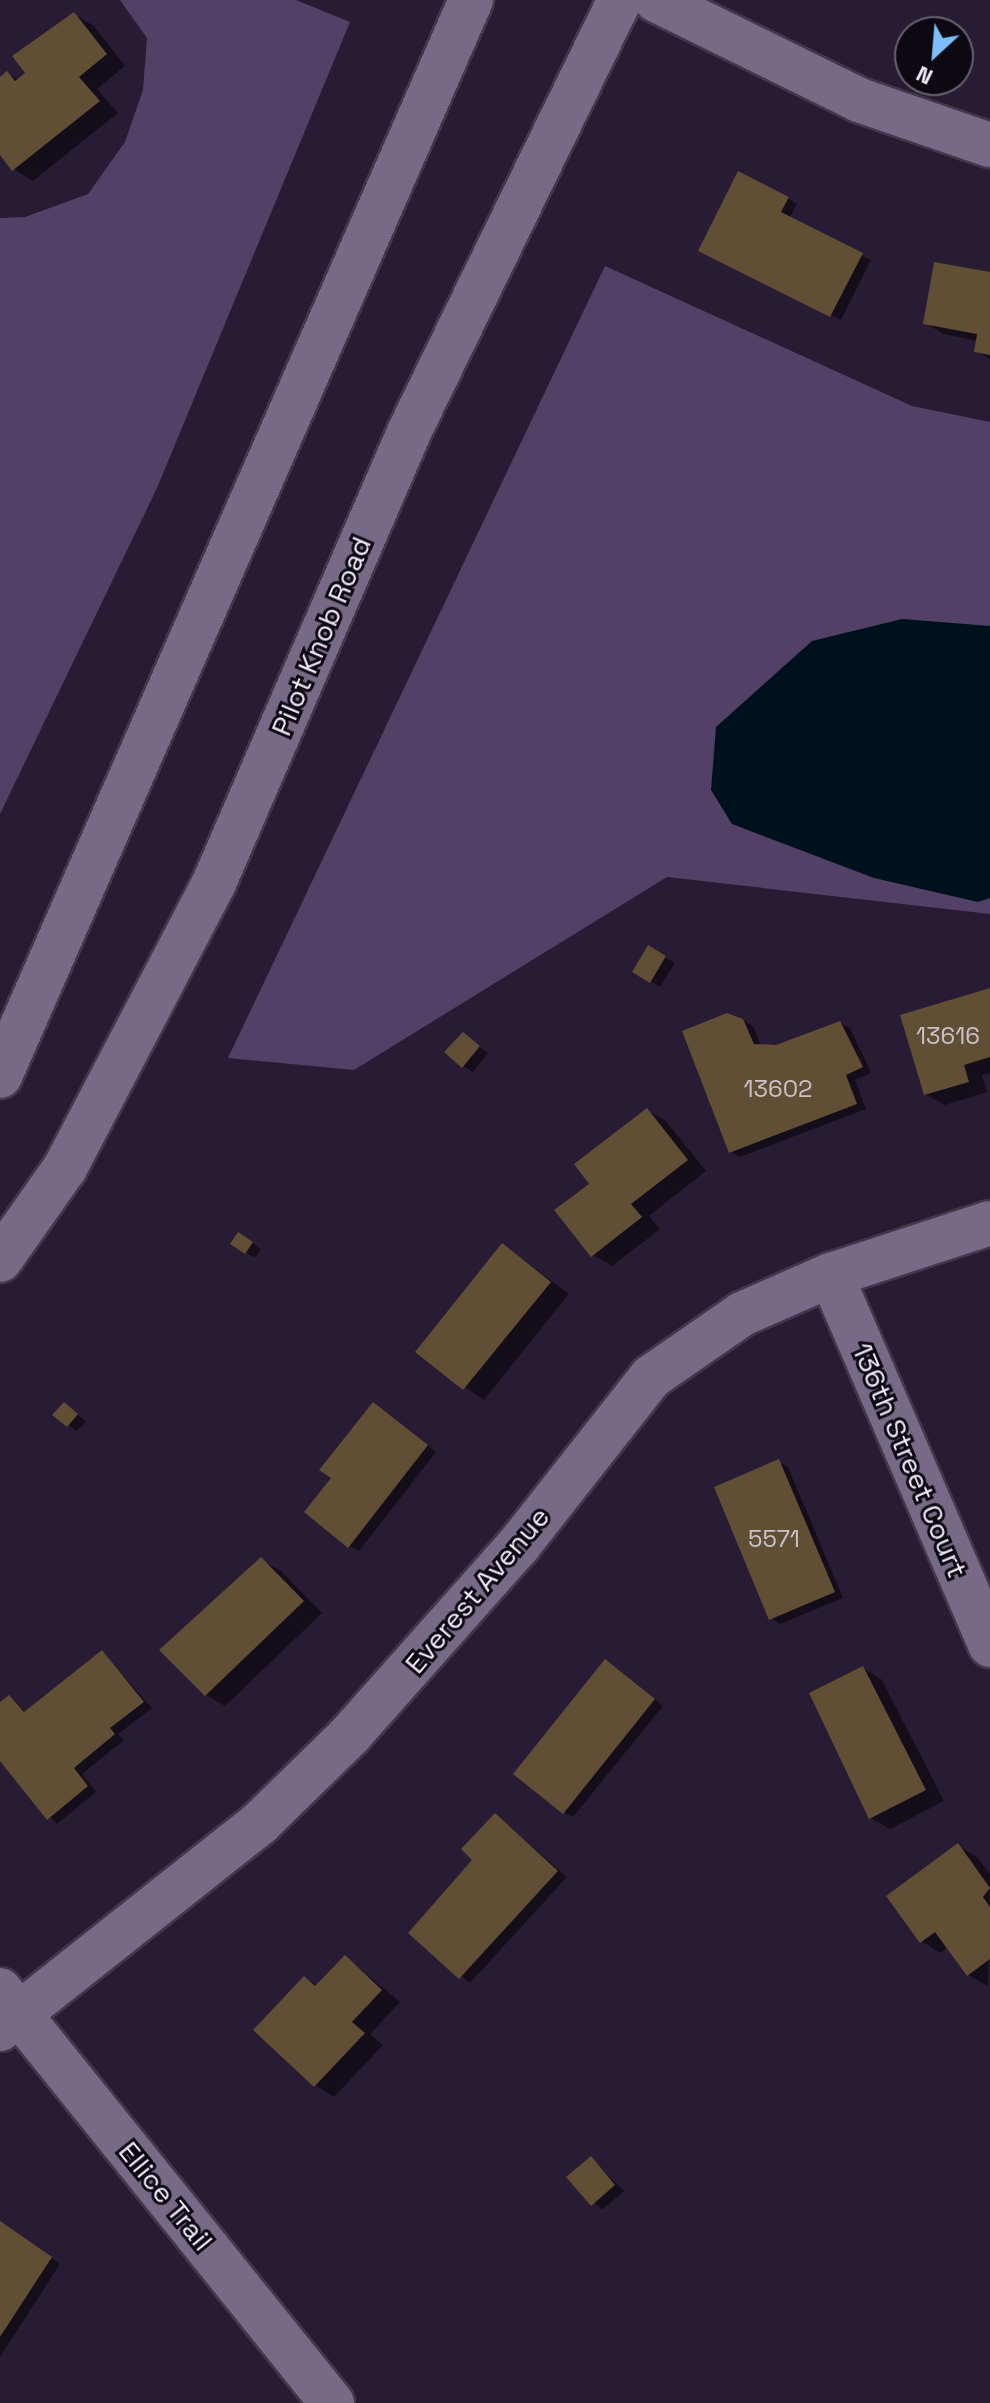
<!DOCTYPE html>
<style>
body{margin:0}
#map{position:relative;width:990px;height:2403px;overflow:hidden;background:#271c33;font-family:"Space Grotesk",sans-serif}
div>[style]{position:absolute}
.forest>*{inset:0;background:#534067}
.water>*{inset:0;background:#00111e}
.shadow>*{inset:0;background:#0007}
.building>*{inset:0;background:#604e35}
.roads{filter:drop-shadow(2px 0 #41384b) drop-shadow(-2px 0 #41384b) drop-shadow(0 2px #41384b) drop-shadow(0 -2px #41384b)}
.minor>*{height:44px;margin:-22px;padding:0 22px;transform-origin:22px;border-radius:22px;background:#776a86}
.tertiary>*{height:44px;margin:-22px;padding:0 22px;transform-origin:22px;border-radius:22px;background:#776a86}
.secondary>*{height:44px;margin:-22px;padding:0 22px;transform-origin:22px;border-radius:22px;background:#776a86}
span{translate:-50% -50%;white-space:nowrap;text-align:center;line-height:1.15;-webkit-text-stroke:6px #0d0913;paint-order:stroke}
.number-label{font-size:24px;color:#cbc2c7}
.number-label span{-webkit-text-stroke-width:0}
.street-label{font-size:28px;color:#efe8f8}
.north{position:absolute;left:894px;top:16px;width:80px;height:80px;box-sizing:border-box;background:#0d0913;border:2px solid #67626f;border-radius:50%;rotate:206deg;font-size:22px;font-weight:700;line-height:32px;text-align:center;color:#efe8f8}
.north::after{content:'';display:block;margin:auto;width:28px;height:36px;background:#7cbef9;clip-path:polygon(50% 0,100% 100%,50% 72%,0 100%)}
</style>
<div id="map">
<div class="forest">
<div style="clip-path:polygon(120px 0,296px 0,350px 22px,157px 488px,0 814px,0 218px,25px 217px,88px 194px,125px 142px,143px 90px,147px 38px)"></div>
<div style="clip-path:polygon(605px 266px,912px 406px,990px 422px,990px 914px,667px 877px,354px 1070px,228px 1058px)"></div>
</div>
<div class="water">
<div style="clip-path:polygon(902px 619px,990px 626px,990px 898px,978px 902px,874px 878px,732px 824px,711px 790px,716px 727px,812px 641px)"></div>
</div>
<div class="shadow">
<div style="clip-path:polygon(74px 14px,94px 26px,125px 66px,97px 89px,118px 113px,33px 181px,14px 169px,0 152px,0 80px,7px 74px,19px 80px,28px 73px)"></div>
<div style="clip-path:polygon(788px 198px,797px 204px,789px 218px,871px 260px,841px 320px,710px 256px)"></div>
<div style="clip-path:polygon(990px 274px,990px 359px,976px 351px,978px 341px,944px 334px,925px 323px)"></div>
<div style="clip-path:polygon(649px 948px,675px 963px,660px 987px,635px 971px)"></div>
<div style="clip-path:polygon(990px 990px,990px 1073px,982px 1075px,987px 1092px,945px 1105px,925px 1094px)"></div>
<div style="clip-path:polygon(743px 1020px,753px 1026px,761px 1047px,776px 1047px,840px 1023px,850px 1028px,871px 1073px,855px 1080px,866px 1109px,740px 1157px,731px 1152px)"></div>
<div style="clip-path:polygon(463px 1034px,488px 1053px,473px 1072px,463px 1066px)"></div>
<div style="clip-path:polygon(647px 1110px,666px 1121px,706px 1171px,649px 1216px,660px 1229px,612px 1266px,593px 1255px,592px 1184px)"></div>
<div style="clip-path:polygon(238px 1234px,261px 1249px,255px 1258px,232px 1244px)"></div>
<div style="clip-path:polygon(503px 1245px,569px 1294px,484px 1400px,417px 1352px)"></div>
<div style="clip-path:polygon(64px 1405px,86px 1421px,77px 1431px,68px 1425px)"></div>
<div style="clip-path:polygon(383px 1410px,436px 1452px,359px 1551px,349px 1546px)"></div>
<div style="clip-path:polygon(779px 1462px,788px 1467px,843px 1598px,780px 1624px,771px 1618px)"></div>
<div style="clip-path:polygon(261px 1560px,281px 1571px,322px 1613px,225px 1706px,206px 1695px)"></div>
<div style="clip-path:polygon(102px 1652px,152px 1708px,118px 1734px,124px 1740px,82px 1774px,96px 1792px,57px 1824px,0 1758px,0 1705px,9px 1697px,27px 1713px)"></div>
<div style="clip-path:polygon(615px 1667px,663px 1706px,573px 1817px,564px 1812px)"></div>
<div style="clip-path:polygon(863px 1668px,882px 1680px,944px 1801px,890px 1829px,870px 1818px)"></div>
<div style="clip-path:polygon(496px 1815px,567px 1877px,470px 1983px,411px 1933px,475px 1860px)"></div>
<div style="clip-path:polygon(958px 1846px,977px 1857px,990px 1874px,988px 1986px,968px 1975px,948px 1947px,941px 1953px,921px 1941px)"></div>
<div style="clip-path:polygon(345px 1957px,400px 2002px,370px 2034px,383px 2045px,334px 2097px,315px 2085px,305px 1978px,318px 1986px)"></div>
<div style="clip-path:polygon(591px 2159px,624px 2191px,602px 2210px,569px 2178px)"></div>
<div style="clip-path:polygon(0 2223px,60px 2264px,0 2357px)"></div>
</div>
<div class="building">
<div style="clip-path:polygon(74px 12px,107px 54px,79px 77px,100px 101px,12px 171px,0 155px,0 77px,7px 71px,15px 81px,25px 73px,12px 56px)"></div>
<div style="clip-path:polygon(738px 171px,789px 197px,781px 212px,863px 253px,830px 317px,698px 251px)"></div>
<div style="clip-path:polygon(934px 262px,990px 272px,990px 355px,974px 352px,977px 334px,923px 324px)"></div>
<div style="clip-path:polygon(648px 945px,666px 956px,650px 983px,632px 972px)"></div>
<div style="clip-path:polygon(990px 988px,990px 1057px,964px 1065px,969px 1082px,924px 1095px,900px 1015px)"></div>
<div style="clip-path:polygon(727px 1013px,743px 1019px,754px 1044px,776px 1045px,840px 1021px,863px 1067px,846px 1075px,857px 1104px,729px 1153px,682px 1031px)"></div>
<div style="clip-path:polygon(463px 1032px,480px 1046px,462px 1068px,444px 1052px)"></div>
<div style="clip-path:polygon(647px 1108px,688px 1160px,631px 1204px,642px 1217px,591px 1257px,554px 1210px,589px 1184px,574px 1164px)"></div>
<div style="clip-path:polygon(238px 1232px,253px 1242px,245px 1254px,230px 1244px)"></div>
<div style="clip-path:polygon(502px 1243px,551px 1282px,463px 1390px,415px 1352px)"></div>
<div style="clip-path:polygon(64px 1402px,78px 1414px,67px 1427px,52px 1415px)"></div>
<div style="clip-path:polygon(373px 1402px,428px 1445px,348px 1548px,304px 1512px,331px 1478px,319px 1470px)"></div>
<div style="clip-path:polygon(779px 1459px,835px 1592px,769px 1620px,714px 1487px)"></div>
<div style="clip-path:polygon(261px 1557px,304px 1601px,205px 1696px,159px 1650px)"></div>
<div style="clip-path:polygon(102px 1650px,144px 1702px,110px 1728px,115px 1734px,74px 1768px,88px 1786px,47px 1820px,0 1761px,0 1702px,9px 1695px,24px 1712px)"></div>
<div style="clip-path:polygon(605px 1659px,655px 1699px,563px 1814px,513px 1774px)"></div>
<div style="clip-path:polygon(863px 1666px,926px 1790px,869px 1819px,809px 1693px)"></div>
<div style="clip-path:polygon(495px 1813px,558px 1871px,459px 1979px,408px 1933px,472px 1860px,461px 1849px)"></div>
<div style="clip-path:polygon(958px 1843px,990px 1888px,983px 1897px,990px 1907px,990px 1959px,967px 1976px,935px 1932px,920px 1943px,886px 1896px)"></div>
<div style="clip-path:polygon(345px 1955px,382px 1990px,352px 2022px,365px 2033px,314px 2087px,253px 2030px,304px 1976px,315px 1986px)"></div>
<div style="clip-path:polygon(591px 2156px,615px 2185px,591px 2206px,566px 2177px)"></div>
<div style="clip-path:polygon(0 2221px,52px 2257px,0 2337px)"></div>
</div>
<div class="roads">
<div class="minor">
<div style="left:656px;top:0;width:226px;rotate:26.2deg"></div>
<div style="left:859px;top:100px;width:139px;rotate:19deg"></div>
<div style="left:831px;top:1275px;width:403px;rotate:66.7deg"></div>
<div style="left:0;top:2029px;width:333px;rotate:-38.4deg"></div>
<div style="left:261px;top:1822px;width:124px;rotate:-44.3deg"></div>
<div style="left:350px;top:1735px;width:253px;rotate:-48.4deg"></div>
<div style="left:518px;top:1546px;width:215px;rotate:-51.8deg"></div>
<div style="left:651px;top:1377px;width:111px;rotate:-34.7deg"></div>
<div style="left:742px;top:1314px;width:97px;rotate:-23.7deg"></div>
<div style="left:831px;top:1275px;width:167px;rotate:-18.1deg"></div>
</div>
<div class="tertiary">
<div style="left:0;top:1990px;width:530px;rotate:51.21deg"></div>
</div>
<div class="secondary">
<div style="left:0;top:1076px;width:1175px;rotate:-66.36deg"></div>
<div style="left:0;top:1260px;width:113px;rotate:-54.8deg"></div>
<div style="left:65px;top:1168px;width:322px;rotate:-62.4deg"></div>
<div style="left:214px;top:883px;width:491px;rotate:-66.6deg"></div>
<div style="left:409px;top:432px;width:481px;rotate:-64deg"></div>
</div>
</div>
<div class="number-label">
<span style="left:948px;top:1036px">13616</span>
<span style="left:778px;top:1089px">13602</span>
<span style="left:774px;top:1539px">5571</span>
</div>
<div class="street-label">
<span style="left:321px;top:636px;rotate:-67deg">Pilot Knob Road</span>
<span style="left:910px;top:1460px;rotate:67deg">136th Street Court</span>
<span style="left:477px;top:1590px;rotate:-50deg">Everest Avenue</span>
<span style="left:166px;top:2196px;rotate:51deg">Ellice Trail</span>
</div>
<div class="north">N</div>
</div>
